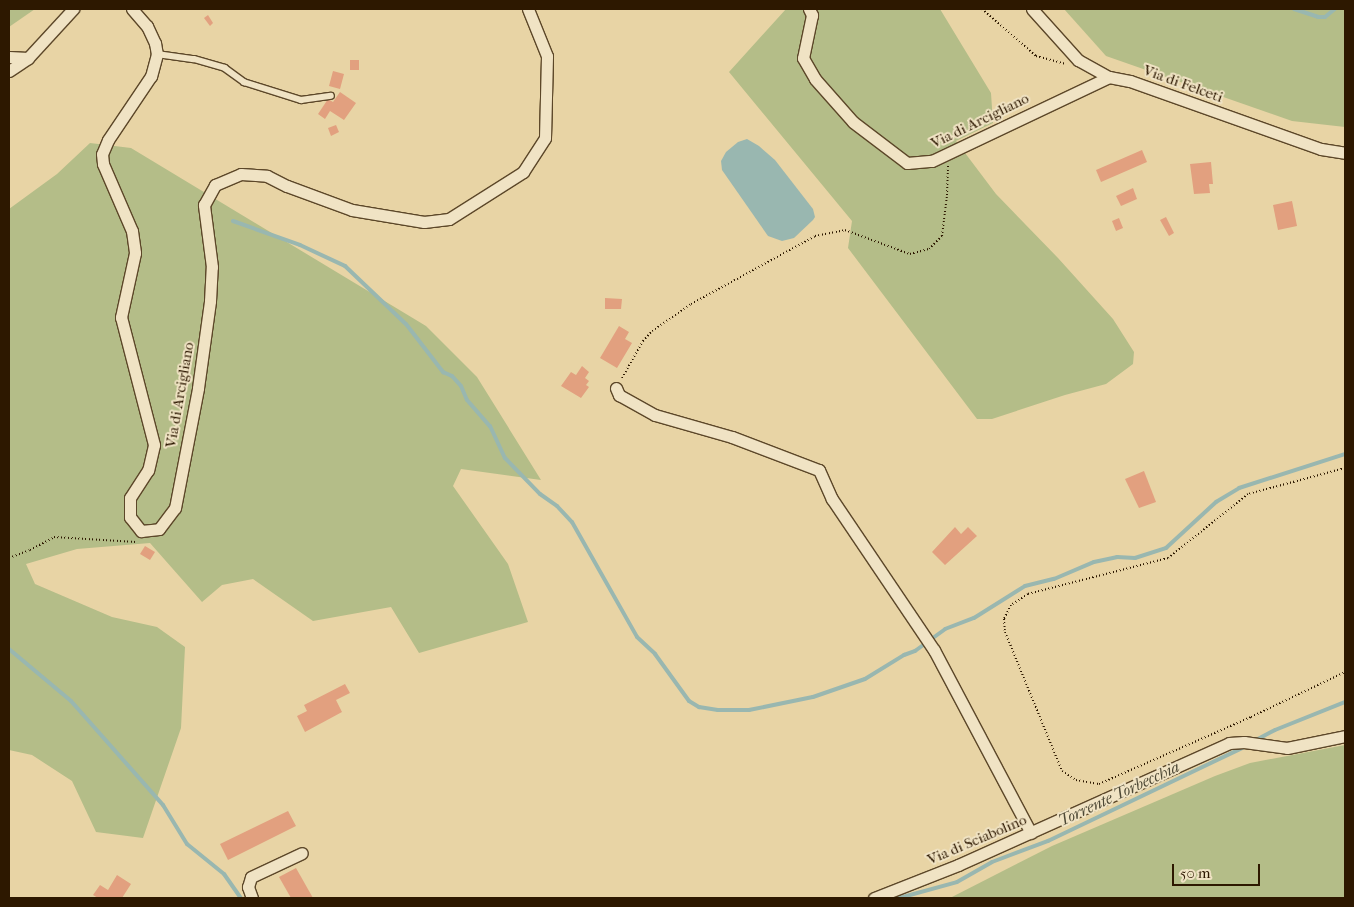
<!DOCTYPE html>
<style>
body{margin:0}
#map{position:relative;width:1354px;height:907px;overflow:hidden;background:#e8d4a5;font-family:"IM FELL French Canon",serif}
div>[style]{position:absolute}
.green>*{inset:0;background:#b4bd88}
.water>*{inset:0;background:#99b7b0}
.stream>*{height:4px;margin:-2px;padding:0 2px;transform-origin:2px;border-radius:2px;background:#99b7b0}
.building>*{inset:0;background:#e2a07f}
.path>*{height:2px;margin-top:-1px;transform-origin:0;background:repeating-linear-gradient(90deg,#2d1800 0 1px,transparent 0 3.5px)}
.roads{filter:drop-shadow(1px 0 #5c4729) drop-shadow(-1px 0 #5c4729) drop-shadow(0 1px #5c4729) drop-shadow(0 -1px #5c4729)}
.lane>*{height:5.5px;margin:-2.75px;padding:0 2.75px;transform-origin:2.75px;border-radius:2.75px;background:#f0e3c4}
.street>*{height:11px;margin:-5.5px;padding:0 5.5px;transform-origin:5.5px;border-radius:5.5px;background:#f0e3c4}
span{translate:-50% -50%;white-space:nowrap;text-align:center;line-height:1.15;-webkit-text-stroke:4px #f0e3c4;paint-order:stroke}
.street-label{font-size:15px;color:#2d1800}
.water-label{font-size:16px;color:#4d4835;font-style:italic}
.frame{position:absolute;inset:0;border:10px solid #2d1800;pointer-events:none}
.scale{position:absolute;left:1172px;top:864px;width:88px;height:22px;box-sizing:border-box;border:2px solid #2d1800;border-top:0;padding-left:6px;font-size:15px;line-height:18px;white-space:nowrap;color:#2d1800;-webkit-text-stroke:4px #f0e3c4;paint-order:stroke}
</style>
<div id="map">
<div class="green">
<div style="clip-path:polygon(9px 9px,35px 9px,9px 27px)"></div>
<div style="clip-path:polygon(786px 9px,940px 9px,991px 93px,993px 123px,956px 141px,996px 194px,1058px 258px,1113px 319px,1134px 352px,1133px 364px,1106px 384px,1065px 395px,992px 419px,977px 419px,848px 248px,852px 221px,729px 72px)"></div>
<div style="clip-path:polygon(1064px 9px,1345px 9px,1345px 127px,1292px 121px,1106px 56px)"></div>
<div style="clip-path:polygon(90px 143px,131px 148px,426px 326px,477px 377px,541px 480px,461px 469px,453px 486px,508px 564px,528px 622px,419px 653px,391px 607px,313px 621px,253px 579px,222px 585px,202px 602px,150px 543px,77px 549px,26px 564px,35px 584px,112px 617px,157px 627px,185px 647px,181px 728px,143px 838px,96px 832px,72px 781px,32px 755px,9px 750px,9px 209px,57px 174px)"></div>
<div style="clip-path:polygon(1345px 745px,1345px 898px,950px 898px,1052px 846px,1215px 776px,1250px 763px)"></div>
</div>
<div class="water">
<div style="clip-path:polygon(747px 139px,759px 146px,775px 160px,813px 209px,815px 217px,813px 220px,794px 238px,782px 241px,768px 236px,722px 170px,721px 161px,726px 152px,738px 142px)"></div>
</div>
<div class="stream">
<div style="left:1294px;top:9px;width:25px;rotate:18deg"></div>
<div style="left:1318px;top:17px;width:7px"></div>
<div style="left:1325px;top:17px;width:13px;rotate:-39deg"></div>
<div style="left:233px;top:221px;width:71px;rotate:19.7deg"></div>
<div style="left:300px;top:245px;width:50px;rotate:25deg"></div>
<div style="left:345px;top:266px;width:84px;rotate:43.6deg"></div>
<div style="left:406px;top:324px;width:61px;rotate:52.4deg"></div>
<div style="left:443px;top:372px;width:10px;rotate:24deg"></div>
<div style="left:452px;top:376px;width:13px;rotate:48deg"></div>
<div style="left:461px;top:386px;width:15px;rotate:67deg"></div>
<div style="left:467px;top:400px;width:35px;rotate:49deg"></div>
<div style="left:490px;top:426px;width:35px;rotate:65deg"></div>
<div style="left:505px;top:458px;width:50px;rotate:45.8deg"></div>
<div style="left:540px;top:494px;width:21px;rotate:35deg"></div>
<div style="left:557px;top:506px;width:22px;rotate:47deg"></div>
<div style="left:572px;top:522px;width:132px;rotate:60.5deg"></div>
<div style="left:637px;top:637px;width:25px;rotate:43deg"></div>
<div style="left:655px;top:654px;width:58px;rotate:54.1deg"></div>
<div style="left:689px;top:701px;width:12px;rotate:31deg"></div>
<div style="left:699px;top:707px;width:19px;rotate:9deg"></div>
<div style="left:718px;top:710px;width:31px"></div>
<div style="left:749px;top:710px;width:65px;rotate:-11.5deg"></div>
<div style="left:813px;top:697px;width:55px;rotate:-19.1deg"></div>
<div style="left:865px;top:679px;width:46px;rotate:-31.6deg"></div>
<div style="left:904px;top:655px;width:12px;rotate:-20deg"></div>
<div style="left:915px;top:651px;width:37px;rotate:-36deg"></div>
<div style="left:945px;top:629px;width:31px;rotate:-21deg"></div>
<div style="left:974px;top:618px;width:60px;rotate:-32.1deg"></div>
<div style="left:1025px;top:586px;width:30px;rotate:-14deg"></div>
<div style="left:1054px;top:579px;width:43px;rotate:-23deg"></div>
<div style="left:1094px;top:562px;width:24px;rotate:-12deg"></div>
<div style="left:1117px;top:557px;width:18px;rotate:3deg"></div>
<div style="left:1135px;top:558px;width:33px;rotate:-18deg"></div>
<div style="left:1166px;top:548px;width:68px;rotate:-42.6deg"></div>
<div style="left:1216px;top:502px;width:27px;rotate:-31deg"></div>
<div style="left:1239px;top:488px;width:111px;rotate:-17.8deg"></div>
<div style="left:9px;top:649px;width:81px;rotate:40deg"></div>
<div style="left:71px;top:701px;width:139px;rotate:48.5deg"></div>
<div style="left:163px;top:805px;width:46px;rotate:58.4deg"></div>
<div style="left:187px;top:844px;width:48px;rotate:39deg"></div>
<div style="left:224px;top:874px;width:29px;rotate:55deg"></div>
<div style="left:1256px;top:740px;width:21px;rotate:-28deg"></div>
<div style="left:1275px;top:730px;width:75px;rotate:-21.8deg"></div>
<div style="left:899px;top:898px;width:60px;rotate:-15.4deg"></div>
<div style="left:957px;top:882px;width:40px;rotate:-29.7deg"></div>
<div style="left:992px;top:862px;width:60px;rotate:-20.6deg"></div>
<div style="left:1048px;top:841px;width:222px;rotate:-25.6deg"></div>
</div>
<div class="building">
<div style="clip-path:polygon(208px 15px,213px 23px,210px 26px,204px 18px)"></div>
<div style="clip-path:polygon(350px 60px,359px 60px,359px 70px,350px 70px)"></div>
<div style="clip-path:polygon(333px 71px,344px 74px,340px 89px,329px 86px)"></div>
<div style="clip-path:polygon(340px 92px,356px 103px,344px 120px,330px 111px,325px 119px,318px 114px,328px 99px,333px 102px)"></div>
<div style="clip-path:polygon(336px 125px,339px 132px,331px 136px,328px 128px)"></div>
<div style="clip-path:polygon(1142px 150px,1147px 162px,1101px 182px,1096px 170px)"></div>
<div style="clip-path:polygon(1211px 162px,1213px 184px,1209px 184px,1210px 193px,1194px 194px,1190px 164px)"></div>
<div style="clip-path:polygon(1133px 188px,1137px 199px,1121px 206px,1116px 196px)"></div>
<div style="clip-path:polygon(1292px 201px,1297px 226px,1278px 230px,1273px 205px)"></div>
<div style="clip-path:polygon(1166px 217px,1174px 233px,1169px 236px,1160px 220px)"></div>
<div style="clip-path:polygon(1119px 218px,1123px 228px,1116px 231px,1112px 221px)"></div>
<div style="clip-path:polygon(605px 298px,622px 299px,621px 309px,605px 309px)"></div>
<div style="clip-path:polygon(619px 326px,629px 332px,625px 339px,632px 343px,617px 368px,600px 358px)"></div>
<div style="clip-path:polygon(582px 366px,589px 372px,585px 378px,589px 381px,586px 385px,589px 387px,581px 398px,561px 386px,571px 372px,576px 375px)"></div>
<div style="clip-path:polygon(1144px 471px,1156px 502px,1139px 508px,1125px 479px)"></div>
<div style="clip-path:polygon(955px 527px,961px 534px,968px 527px,977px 536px,945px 565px,932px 552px)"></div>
<div style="clip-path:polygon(145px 546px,155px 552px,150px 560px,140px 554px)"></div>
<div style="clip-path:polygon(345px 684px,350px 693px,336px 700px,342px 712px,305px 732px,297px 716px,307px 711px,304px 705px)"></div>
<div style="clip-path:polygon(288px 811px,296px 826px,228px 860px,220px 844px)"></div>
<div style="clip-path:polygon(296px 868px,313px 898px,291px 898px,279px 877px)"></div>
<div style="clip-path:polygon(117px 875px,131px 884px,122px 898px,98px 898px,93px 895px,100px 885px,108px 890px)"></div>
</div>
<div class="path">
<div style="left:982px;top:9px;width:72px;rotate:41deg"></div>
<div style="left:1036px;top:56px;width:31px;rotate:15deg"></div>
<div style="left:622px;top:378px;width:43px;rotate:-60.4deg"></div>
<div style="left:643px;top:341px;width:13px;rotate:-48deg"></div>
<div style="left:652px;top:331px;width:47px;rotate:-34.7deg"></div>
<div style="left:691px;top:304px;width:141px;rotate:-28.7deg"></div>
<div style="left:815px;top:236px;width:31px;rotate:-11deg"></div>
<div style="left:845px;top:230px;width:69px;rotate:20.3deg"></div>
<div style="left:910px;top:254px;width:20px;rotate:-15deg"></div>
<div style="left:929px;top:249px;width:18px;rotate:-45deg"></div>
<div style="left:942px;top:236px;width:41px;rotate:-83deg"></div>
<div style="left:947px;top:195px;width:29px;rotate:-88deg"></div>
<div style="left:1345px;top:468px;width:100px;rotate:165deg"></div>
<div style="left:1248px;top:494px;width:102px;rotate:141.3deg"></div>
<div style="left:1168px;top:558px;width:145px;rotate:165.6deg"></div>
<div style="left:1028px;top:594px;width:20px;rotate:147deg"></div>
<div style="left:1011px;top:605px;width:16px;rotate:117deg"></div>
<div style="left:1004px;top:619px;width:13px;rotate:86deg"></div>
<div style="left:1005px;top:632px;width:150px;rotate:67.7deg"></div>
<div style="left:1062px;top:771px;width:17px;rotate:33deg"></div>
<div style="left:1076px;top:780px;width:23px;rotate:10deg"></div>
<div style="left:1099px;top:784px;width:166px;rotate:-23.8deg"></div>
<div style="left:1251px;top:717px;width:104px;rotate:-25.6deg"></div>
<div style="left:9px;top:558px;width:22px;rotate:-21deg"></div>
<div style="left:30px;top:550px;width:27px;rotate:-28deg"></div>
<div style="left:54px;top:537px;width:82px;rotate:3.5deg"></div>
</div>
<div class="roads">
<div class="lane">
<div style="left:157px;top:54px;width:37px;rotate:8deg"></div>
<div style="left:194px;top:59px;width:32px;rotate:16deg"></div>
<div style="left:225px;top:68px;width:24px;rotate:36deg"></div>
<div style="left:244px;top:82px;width:60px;rotate:17.5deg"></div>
<div style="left:301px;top:100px;width:30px;rotate:-8deg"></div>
</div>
<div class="street">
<div style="left:132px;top:9px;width:23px;rotate:49deg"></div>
<div style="left:147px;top:26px;width:19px;rotate:65deg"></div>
<div style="left:155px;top:43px;width:11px;rotate:80deg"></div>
<div style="left:157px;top:54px;width:23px;rotate:105deg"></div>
<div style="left:151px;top:76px;width:77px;rotate:123.9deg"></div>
<div style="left:108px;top:140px;width:15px;rotate:113deg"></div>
<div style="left:102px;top:154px;width:10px;rotate:84deg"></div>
<div style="left:103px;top:164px;width:73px;rotate:66.6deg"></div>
<div style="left:132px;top:231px;width:22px;rotate:82deg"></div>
<div style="left:135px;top:253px;width:66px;rotate:102.3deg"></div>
<div style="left:121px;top:317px;width:132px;rotate:75.5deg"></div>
<div style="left:154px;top:445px;width:26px;rotate:103deg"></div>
<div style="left:148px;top:470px;width:33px;rotate:123deg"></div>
<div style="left:130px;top:498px;width:19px;rotate:90deg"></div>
<div style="left:130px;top:517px;width:18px;rotate:52deg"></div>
<div style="left:141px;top:531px;width:18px;rotate:-6deg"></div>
<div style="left:159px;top:529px;width:26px;rotate:-53deg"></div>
<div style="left:175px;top:508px;width:122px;rotate:-79.1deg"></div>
<div style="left:198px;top:388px;width:88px;rotate:-82.1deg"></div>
<div style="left:210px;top:301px;width:34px;rotate:-87deg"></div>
<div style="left:212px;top:267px;width:63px;rotate:-97.4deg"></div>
<div style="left:204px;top:205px;width:23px;rotate:-61deg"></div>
<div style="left:215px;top:185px;width:28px;rotate:-23deg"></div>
<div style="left:241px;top:174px;width:26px;rotate:4deg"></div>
<div style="left:267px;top:176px;width:22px;rotate:27deg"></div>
<div style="left:287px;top:186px;width:69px;rotate:20.3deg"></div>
<div style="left:352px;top:210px;width:73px;rotate:9.5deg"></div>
<div style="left:424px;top:222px;width:25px;rotate:-7deg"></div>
<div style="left:449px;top:219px;width:88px;rotate:-32.4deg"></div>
<div style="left:523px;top:172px;width:40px;rotate:-57.1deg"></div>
<div style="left:545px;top:138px;width:82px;rotate:-88.6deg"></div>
<div style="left:547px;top:56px;width:51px;rotate:-112deg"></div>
<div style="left:809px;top:9px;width:7px;rotate:63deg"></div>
<div style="left:812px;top:15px;width:44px;rotate:101.8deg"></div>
<div style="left:803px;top:58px;width:24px;rotate:60deg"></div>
<div style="left:815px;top:79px;width:57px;rotate:48.5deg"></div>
<div style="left:853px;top:122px;width:68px;rotate:37.2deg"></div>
<div style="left:907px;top:163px;width:25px;rotate:-5deg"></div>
<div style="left:932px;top:161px;width:196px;rotate:-25.4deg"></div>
<div style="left:1032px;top:9px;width:69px;rotate:48deg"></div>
<div style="left:1078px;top:60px;width:35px;rotate:29deg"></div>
<div style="left:1109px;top:77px;width:21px;rotate:11deg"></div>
<div style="left:1130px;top:81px;width:203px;rotate:19.6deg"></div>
<div style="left:1321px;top:149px;width:24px;rotate:9deg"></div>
<div style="left:9px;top:57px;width:19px;rotate:3deg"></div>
<div style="left:9px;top:71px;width:23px;rotate:-34deg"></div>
<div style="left:28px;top:58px;width:67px;rotate:-47.4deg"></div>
<div style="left:616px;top:388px;width:8px;rotate:67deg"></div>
<div style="left:619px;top:395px;width:41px;rotate:29.1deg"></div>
<div style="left:655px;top:415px;width:80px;rotate:15.9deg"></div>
<div style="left:732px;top:437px;width:93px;rotate:20.8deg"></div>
<div style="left:819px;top:470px;width:32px;rotate:66deg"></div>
<div style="left:832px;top:499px;width:182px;rotate:56deg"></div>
<div style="left:934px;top:650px;width:207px;rotate:62.1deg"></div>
<div style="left:252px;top:898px;width:12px;rotate:-110deg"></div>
<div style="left:248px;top:887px;width:10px;rotate:-73deg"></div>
<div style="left:251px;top:877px;width:56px;rotate:-25.2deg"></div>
<div style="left:874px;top:898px;width:90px;rotate:-21.4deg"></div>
<div style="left:958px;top:865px;width:297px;rotate:-24.2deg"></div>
<div style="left:1229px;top:743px;width:15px;rotate:-4deg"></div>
<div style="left:1244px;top:742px;width:43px;rotate:7.9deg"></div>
<div style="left:1287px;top:748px;width:59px;rotate:-11.7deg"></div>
</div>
</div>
<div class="street-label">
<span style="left:1183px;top:84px;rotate:20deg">Via di Felceti</span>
<span style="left:980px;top:121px;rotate:-26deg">Via di Arcigliano</span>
<span style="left:180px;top:395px;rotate:-80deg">Via di Arcigliano</span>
<span style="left:977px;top:840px;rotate:-23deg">Via di Sciabolino</span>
</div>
<div class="water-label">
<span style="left:1119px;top:794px;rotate:-25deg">Torrente Torbecchia</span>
</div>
<div class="frame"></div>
<div class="scale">50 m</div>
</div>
